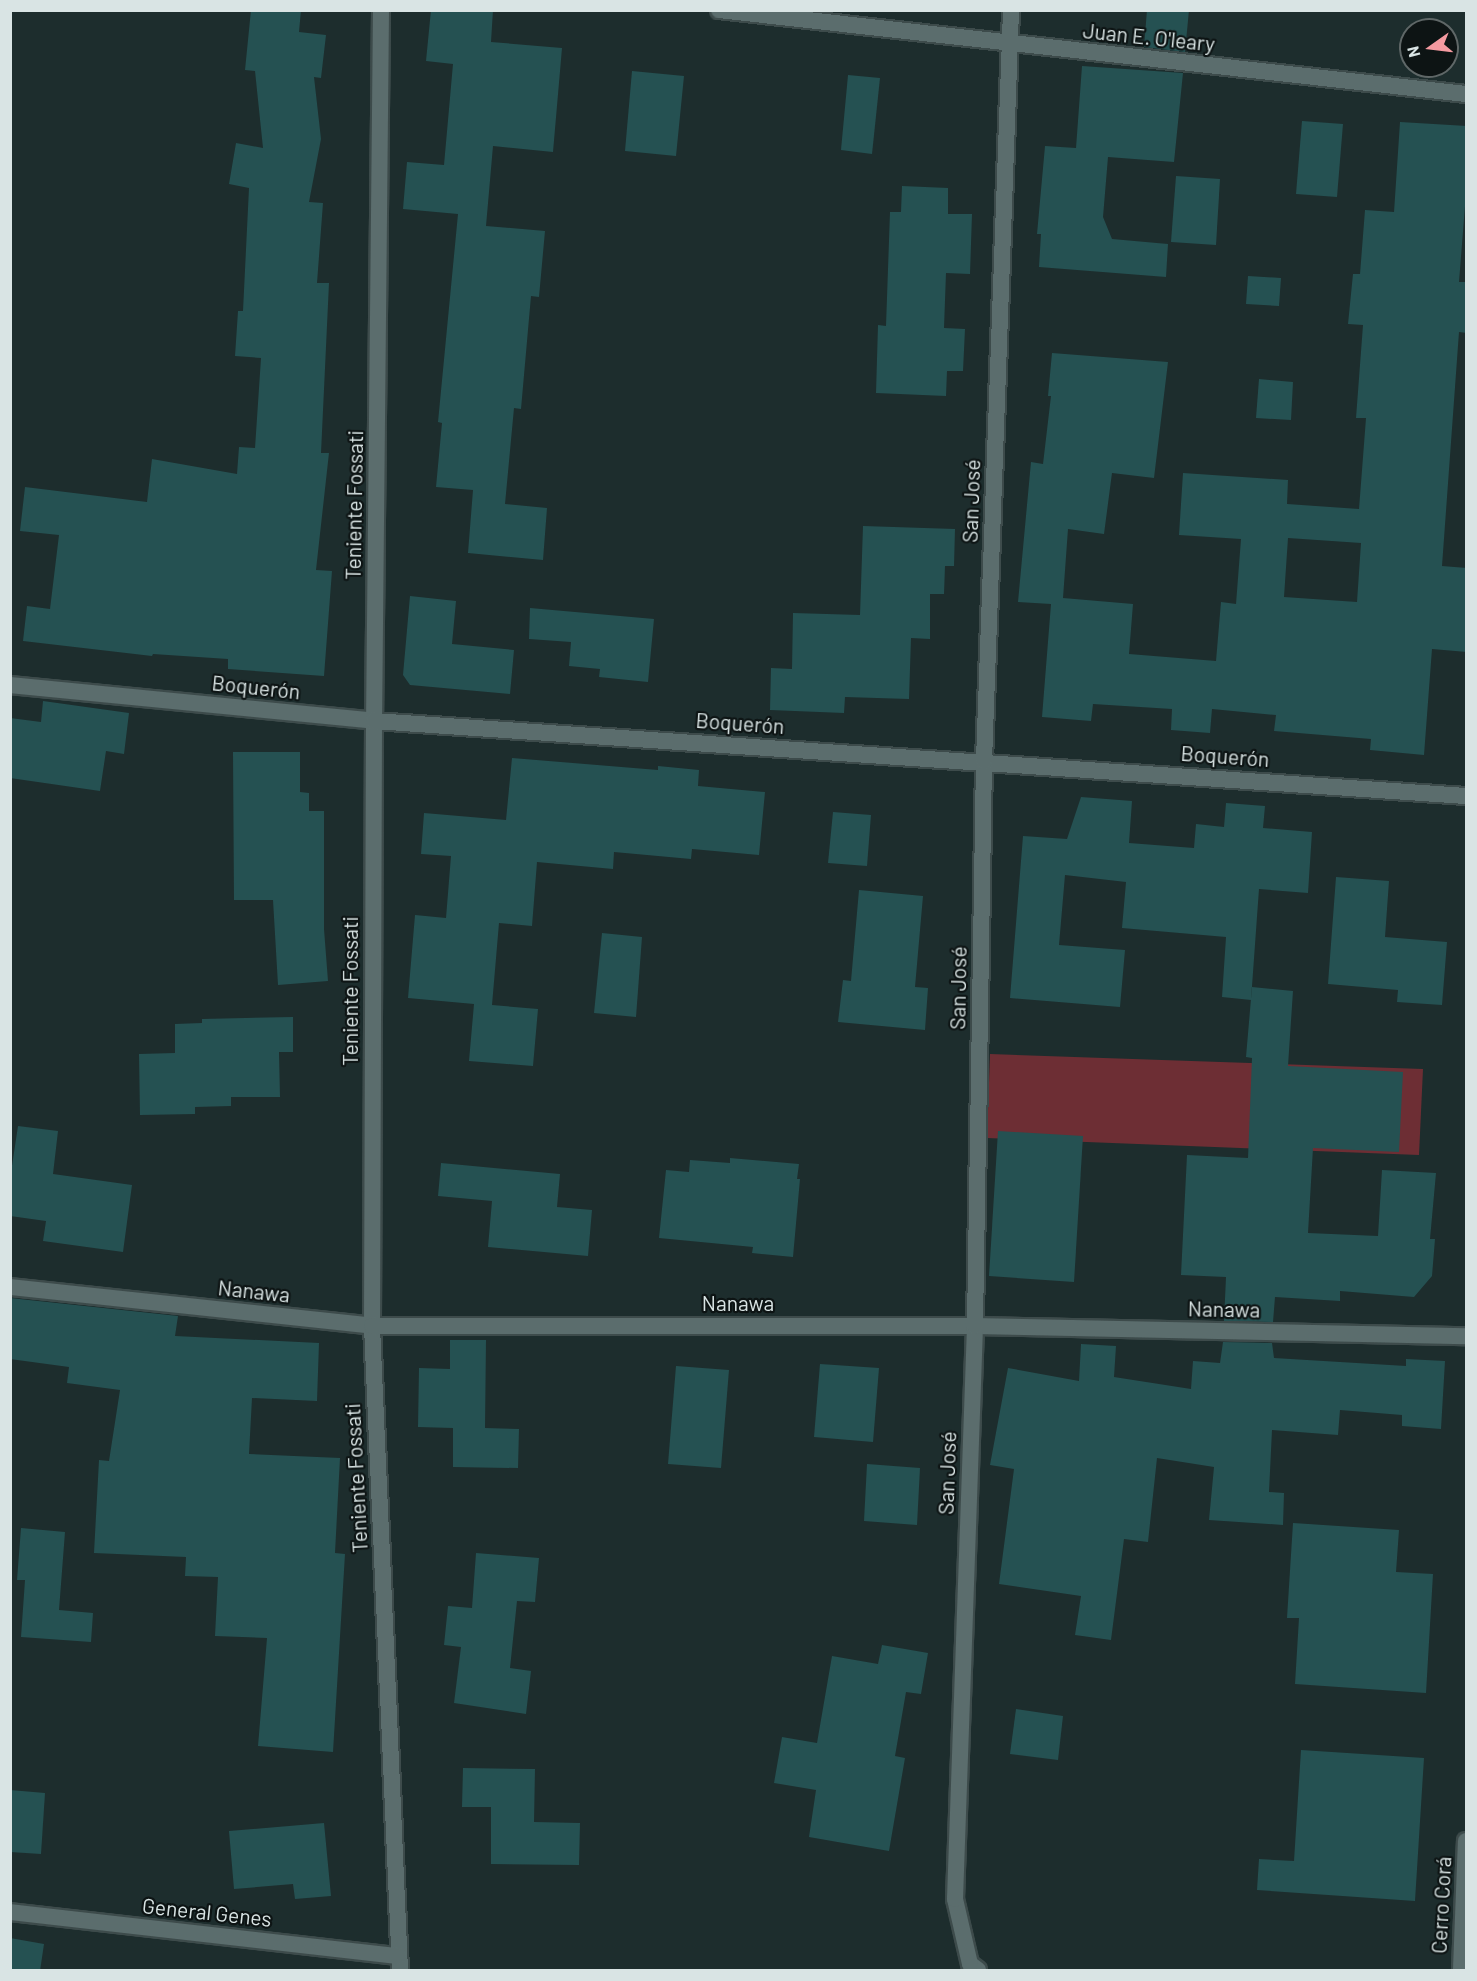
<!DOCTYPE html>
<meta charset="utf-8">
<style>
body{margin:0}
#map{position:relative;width:1477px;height:1981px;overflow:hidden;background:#1d2d2d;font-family:Barlow,sans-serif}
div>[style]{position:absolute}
.green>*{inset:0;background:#6d2e34}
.building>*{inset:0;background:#255152}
.roads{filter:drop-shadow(2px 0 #3d4b4b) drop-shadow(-2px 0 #3d4b4b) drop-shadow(0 2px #3d4b4b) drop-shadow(0 -2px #3d4b4b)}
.minor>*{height:16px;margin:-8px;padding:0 8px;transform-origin:8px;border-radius:8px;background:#5b6d6d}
.tertiary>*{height:16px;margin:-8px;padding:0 8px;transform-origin:8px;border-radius:8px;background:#5b6d6d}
span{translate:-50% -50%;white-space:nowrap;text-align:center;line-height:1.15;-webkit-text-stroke:4.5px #0d1414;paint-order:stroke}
.street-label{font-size:21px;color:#d9e4e4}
.frame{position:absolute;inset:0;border:12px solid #d9e4e4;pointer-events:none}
.north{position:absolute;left:1399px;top:18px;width:60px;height:60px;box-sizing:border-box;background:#0d1414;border:2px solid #5f6767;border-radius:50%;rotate:256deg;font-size:16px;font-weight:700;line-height:24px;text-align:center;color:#d9e4e4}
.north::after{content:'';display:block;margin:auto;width:21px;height:27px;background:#f49aa0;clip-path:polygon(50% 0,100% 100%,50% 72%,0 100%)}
</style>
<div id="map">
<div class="green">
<div style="clip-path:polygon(990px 1054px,1423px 1069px,1419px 1155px,987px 1138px)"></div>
</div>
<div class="building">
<div style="clip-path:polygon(251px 10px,301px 10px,299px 32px,326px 35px,321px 78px,314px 77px,321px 139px,309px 202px,323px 203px,317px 283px,329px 283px,321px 453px,329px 453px,316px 570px,332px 571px,324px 676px,228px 669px,228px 659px,153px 654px,152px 656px,23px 641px,27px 606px,50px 609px,59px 535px,20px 531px,25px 487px,147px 502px,152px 459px,237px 474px,239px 447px,255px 448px,261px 358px,235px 356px,238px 311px,243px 311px,249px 188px,229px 184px,236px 143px,263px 148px,255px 71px,245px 70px)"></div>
<div style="clip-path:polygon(431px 10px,493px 10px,491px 42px,562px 48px,553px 152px,493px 146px,486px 226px,545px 231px,539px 297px,531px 296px,521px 409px,514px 408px,505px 504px,547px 508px,543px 560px,468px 553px,473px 490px,436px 487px,442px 423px,438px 422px,458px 214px,403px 209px,407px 162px,444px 165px,453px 64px,426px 61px)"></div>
<div style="clip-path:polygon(1147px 10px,1189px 10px,1185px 52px,1144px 47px)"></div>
<div style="clip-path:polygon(1082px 66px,1183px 73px,1174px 162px,1108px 157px,1103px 217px,1112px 239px,1168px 244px,1166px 277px,1039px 267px,1041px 234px,1037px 234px,1045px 146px,1076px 148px)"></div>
<div style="clip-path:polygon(632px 71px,684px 76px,676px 156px,625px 151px)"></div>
<div style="clip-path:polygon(848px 75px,880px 78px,872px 154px,841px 150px)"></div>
<div style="clip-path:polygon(1302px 121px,1343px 124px,1337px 197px,1296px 194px)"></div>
<div style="clip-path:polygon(evenodd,1400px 122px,1467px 126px,1467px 181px,1459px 282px,1467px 282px,1467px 333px,1459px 332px,1442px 566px,1467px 568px,1467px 652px,1432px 649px,1424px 755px,1370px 750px,1371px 739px,1274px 731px,1276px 715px,1212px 709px,1210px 733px,1171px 730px,1172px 709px,1093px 704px,1091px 721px,1042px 717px,1051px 604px,1018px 602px,1031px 462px,1043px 464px,1051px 396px,1048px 396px,1052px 353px,1168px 362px,1154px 478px,1112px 473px,1104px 534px,1068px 529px,1063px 598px,1133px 604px,1129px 654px,1216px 661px,1221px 602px,1236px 604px,1241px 539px,1179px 535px,1183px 473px,1288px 480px,1287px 504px,1359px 509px,1366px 418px,1356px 418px,1363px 325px,1348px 324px,1353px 274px,1360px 274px,1365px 210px,1394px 212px,1400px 122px,1288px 538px,1361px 543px,1357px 602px,1284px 597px,1288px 538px)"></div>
<div style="clip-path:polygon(1176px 176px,1220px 179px,1216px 245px,1171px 242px)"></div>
<div style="clip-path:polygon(902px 186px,948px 188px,948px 214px,972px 214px,970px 274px,946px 273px,944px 328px,965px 329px,963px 371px,947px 371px,946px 396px,876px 393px,878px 325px,886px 326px,890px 212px,901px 212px)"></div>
<div style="clip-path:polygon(1248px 276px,1281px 278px,1279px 306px,1246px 304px)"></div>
<div style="clip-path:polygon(1259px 379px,1293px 382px,1291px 420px,1256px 418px)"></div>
<div style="clip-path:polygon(863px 526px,955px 529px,954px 566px,945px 566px,944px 594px,930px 594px,930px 639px,911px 638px,909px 699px,845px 697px,844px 713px,770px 710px,771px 668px,792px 669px,793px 613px,860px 615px)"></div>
<div style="clip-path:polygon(410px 596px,456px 601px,452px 644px,514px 650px,510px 694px,410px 685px,403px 675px)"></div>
<div style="clip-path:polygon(530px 608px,654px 619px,648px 682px,599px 677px,600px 669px,569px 666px,571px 642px,529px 639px)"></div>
<div style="clip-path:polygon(43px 701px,129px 713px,124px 754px,106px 751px,100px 791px,10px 778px,10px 718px,41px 722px)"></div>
<div style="clip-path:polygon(233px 752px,300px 752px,300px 792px,309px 793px,309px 811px,324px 811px,324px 929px,328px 981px,278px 985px,273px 900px,234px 900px)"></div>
<div style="clip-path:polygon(512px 758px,658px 770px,658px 766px,699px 770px,698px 786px,765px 792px,759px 855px,692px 849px,691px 859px,614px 852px,613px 869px,537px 862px,532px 926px,499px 923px,492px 1005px,538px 1009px,533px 1066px,469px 1061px,474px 1004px,408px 998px,415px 915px,446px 918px,451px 856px,421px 854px,424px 813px,506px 820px)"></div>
<div style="clip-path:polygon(1081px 797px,1132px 801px,1129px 843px,1194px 848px,1196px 824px,1224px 827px,1226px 803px,1265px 806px,1263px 828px,1312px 832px,1308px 893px,1259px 889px,1251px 1000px,1222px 997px,1226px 937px,1122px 928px,1126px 882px,1065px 875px,1059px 945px,1125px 950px,1120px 1007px,1010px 998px,1023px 836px,1067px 839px)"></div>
<div style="clip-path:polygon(833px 812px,871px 815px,867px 866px,828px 863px)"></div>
<div style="clip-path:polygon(1336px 877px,1389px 881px,1385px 937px,1447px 942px,1442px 1005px,1397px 1002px,1398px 990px,1328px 984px)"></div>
<div style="clip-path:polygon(859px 890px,923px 896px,915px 987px,928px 988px,925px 1030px,838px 1022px,843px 980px,851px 981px)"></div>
<div style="clip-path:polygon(602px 933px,642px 937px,636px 1017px,594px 1013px)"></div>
<div style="clip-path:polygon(1252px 987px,1293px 991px,1288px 1066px,1403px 1072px,1399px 1152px,1313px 1148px,1308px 1233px,1378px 1236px,1382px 1170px,1436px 1173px,1430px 1239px,1435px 1239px,1432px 1276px,1414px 1297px,1340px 1291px,1340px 1301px,1275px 1297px,1273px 1322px,1224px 1321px,1226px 1277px,1181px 1275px,1187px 1155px,1248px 1158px,1252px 1058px,1246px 1057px)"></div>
<div style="clip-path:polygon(293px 1017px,293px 1052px,279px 1052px,280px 1097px,231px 1097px,231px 1106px,195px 1107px,195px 1114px,140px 1115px,139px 1054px,175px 1053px,175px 1024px,202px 1023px,202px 1019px)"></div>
<div style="clip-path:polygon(18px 1126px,58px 1131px,53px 1174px,132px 1185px,123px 1252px,43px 1241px,46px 1221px,10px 1216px,10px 1179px)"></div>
<div style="clip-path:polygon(998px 1131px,1083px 1136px,1074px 1282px,989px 1276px)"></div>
<div style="clip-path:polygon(730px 1158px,799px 1164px,797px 1179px,800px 1179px,793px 1257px,752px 1253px,753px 1247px,659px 1238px,666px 1170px,689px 1172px,690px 1160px,730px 1163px)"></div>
<div style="clip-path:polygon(441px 1163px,560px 1174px,557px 1207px,592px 1210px,588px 1256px,488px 1247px,492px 1201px,438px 1196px)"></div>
<div style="clip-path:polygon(10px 1298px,178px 1316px,175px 1336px,319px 1343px,317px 1401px,252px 1398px,249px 1454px,340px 1458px,335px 1553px,345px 1554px,333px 1752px,258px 1746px,267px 1638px,215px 1636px,218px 1577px,185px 1576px,186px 1557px,94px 1553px,99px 1460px,109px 1461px,120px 1390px,67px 1383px,69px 1367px,10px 1359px)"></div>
<div style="clip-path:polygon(450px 1340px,486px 1340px,485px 1428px,519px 1429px,518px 1468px,453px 1467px,453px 1428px,418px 1427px,419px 1368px,450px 1369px)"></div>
<div style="clip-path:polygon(1223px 1342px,1272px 1343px,1274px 1358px,1406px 1366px,1406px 1359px,1445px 1361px,1441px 1429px,1402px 1426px,1402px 1415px,1340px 1410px,1338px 1435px,1272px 1430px,1269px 1492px,1284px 1493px,1283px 1525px,1209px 1520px,1214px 1467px,1157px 1458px,1148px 1542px,1124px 1539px,1111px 1640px,1075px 1635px,1081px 1596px,999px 1584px,1014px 1469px,990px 1465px,1008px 1368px,1079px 1381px,1081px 1344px,1116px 1346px,1114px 1377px,1191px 1389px,1193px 1361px,1220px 1363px)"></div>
<div style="clip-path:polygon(820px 1364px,879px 1368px,873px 1442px,814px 1437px)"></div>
<div style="clip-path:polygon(676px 1366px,729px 1370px,721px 1468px,668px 1464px)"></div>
<div style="clip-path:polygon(867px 1464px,920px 1468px,917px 1525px,864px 1521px)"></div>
<div style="clip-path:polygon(1293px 1523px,1399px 1530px,1396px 1572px,1433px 1574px,1426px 1693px,1295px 1684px,1299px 1618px,1287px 1618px)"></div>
<div style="clip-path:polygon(21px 1528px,65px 1532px,59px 1610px,93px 1613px,91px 1642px,21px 1637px,25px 1580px,17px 1580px)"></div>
<div style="clip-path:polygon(476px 1553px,539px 1558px,535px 1602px,517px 1601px,510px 1668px,531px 1671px,526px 1714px,454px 1703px,461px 1647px,444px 1645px,448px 1606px,472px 1608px)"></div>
<div style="clip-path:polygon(882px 1645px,928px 1653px,921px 1694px,906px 1692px,895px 1756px,905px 1758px,889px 1851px,809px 1837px,816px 1790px,774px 1783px,782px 1737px,817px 1743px,832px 1656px,878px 1664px)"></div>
<div style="clip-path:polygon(1016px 1709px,1063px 1716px,1058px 1760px,1010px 1754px)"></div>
<div style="clip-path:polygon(1301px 1750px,1424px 1758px,1415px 1901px,1257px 1890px,1259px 1859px,1294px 1861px)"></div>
<div style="clip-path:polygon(463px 1768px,535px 1769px,534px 1822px,580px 1823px,579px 1865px,491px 1864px,491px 1807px,462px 1807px)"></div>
<div style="clip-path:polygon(10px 1790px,45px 1793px,41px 1854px,10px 1852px)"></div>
<div style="clip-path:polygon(324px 1823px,331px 1896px,295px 1899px,293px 1884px,234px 1889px,229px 1831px)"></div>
<div style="clip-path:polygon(10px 1938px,44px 1944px,40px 1971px,10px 1971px)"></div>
</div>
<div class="roads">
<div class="minor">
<div style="left:381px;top:10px;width:711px;rotate:90.56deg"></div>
<div style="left:374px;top:721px;width:605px;rotate:90.19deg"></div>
<div style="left:372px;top:1326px;width:645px;rotate:87.51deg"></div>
<div style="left:719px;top:10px;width:752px;rotate:6.42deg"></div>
<div style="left:10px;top:685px;width:366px;rotate:5.6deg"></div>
<div style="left:374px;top:721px;width:1095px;rotate:3.93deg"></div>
<div style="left:10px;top:1287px;width:364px;rotate:6.1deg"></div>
<div style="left:372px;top:1326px;width:603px"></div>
<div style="left:975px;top:1326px;width:491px;rotate:1.2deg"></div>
<div style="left:10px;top:1912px;width:391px;rotate:6.5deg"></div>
<div style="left:978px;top:1970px;width:10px;rotate:-143deg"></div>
<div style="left:970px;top:1964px;width:67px;rotate:-103deg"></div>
<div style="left:955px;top:1899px;width:573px;rotate:-88deg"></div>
<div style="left:975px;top:1326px;width:565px;rotate:-89.09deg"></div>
<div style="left:984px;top:761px;width:751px;rotate:-87.94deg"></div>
</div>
<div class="tertiary">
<div style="left:1461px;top:1970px;width:129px;rotate:-87.8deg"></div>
</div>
</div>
<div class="street-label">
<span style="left:1149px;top:37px;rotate:6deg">Juan E. O'leary</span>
<span style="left:971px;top:501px;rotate:-88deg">San José</span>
<span style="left:354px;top:505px;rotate:-89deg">Teniente Fossati</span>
<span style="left:256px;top:687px;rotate:6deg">Boquerón</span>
<span style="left:740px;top:723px;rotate:4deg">Boquerón</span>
<span style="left:1225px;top:756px;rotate:4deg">Boquerón</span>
<span style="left:958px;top:988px;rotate:-89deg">San José</span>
<span style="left:350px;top:991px;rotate:-90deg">Teniente Fossati</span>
<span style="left:254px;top:1291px;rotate:6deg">Nanawa</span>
<span style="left:738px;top:1303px">Nanawa</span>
<span style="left:1224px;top:1309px;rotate:1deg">Nanawa</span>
<span style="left:947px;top:1473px;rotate:-88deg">San José</span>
<span style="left:356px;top:1478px;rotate:-93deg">Teniente Fossati</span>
<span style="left:1441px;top:1905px;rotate:-87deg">Cerro Corá</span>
<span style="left:207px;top:1912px;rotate:6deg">General Genes</span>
</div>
<div class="frame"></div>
<div class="north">N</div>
</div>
